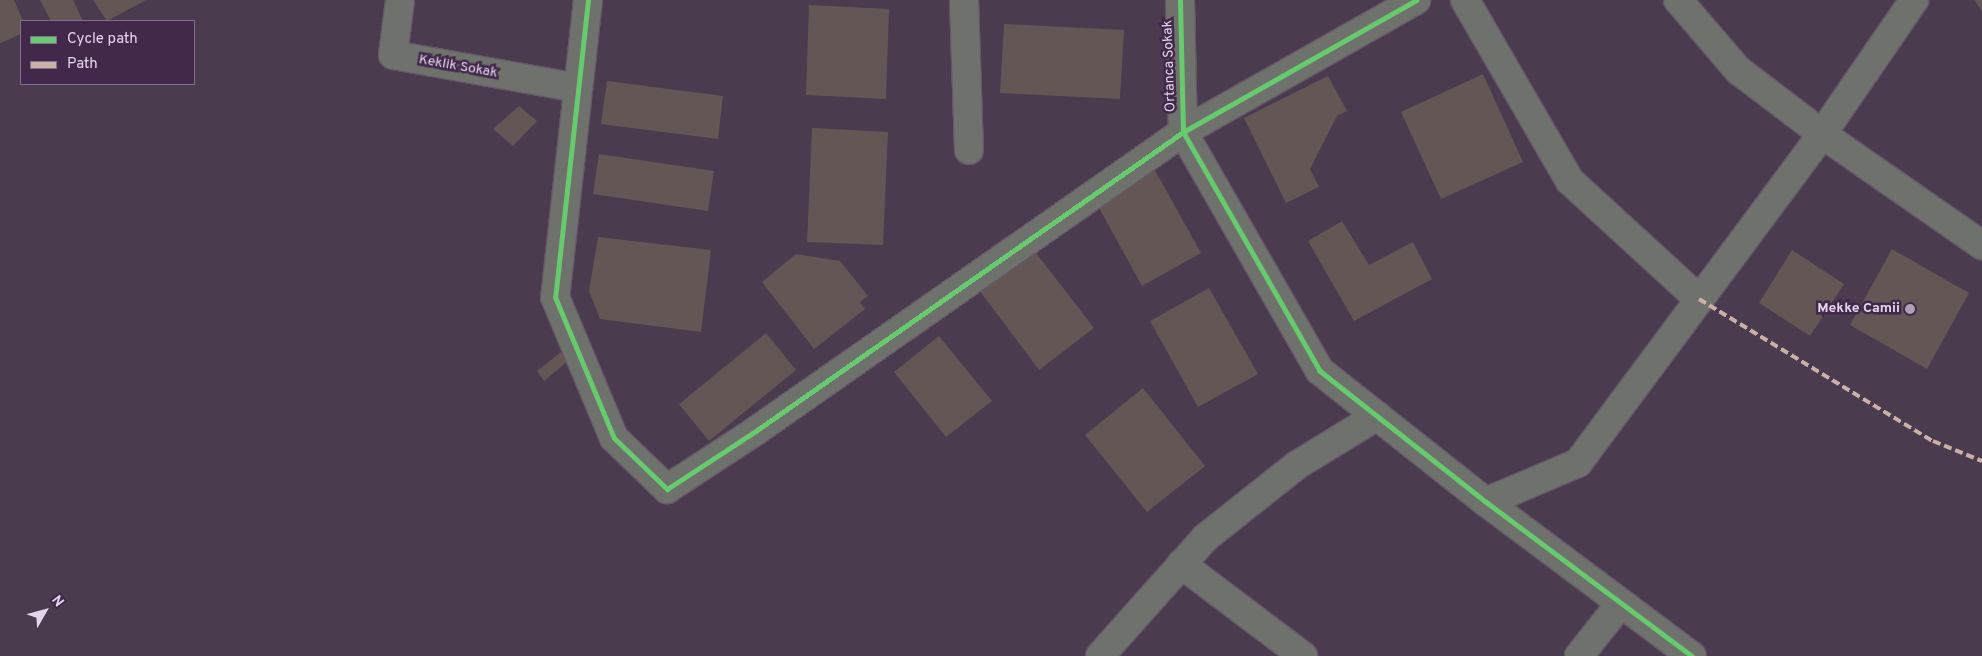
<!DOCTYPE html>
<style>
body{margin:0}
#map{position:relative;width:1982px;height:656px;overflow:hidden;background:#4a3b4f;font-family:Overpass,sans-serif}
div>[style]{position:absolute}
.building>*{inset:0;background:#645655}
.roads{filter:drop-shadow(1px 0 #655869) drop-shadow(-1px 0 #655869) drop-shadow(0 1px #655869) drop-shadow(0 -1px #655869)}
.minor>*{height:28px;margin:-14px;padding:0 14px;transform-origin:14px;border-radius:14px;background:#6e716c}
.quiet>*{height:4px;margin-top:-2px;transform-origin:0;background:repeating-linear-gradient(90deg,#cab0a6 0 8px,transparent 0 12px)}
.cycleway>*{height:5px;margin:-2.5px;padding:0 2.5px;transform-origin:2.5px;border-radius:2.5px;background:#67ca6e}
.dots>*{width:14px;height:14px;translate:-50% -50%;box-sizing:border-box;border:2px solid #42294c;border-radius:50%}
span{translate:-50% -50%;white-space:nowrap;text-align:center;line-height:1.15;-webkit-text-stroke:5px #42294c;paint-order:stroke}
.street-label{font-size:14px;color:#e4d5eb}
.poi-label{font-size:14px;color:#e4d5eb;font-weight:700}
.right{translate:-100% -50%;text-align:right}
.legend{position:absolute;left:20px;top:20px;width:175px;height:65px;box-sizing:border-box;background:#42294c;border:1px solid #836e8c;margin:0;padding:6px 9px;list-style:none;font-size:15px;color:#e4d5eb}
.legend li{display:flex;align-items:center;gap:10px;height:25px}
.legend b{width:25px;border:1px solid #836e8c}
.north{position:absolute;left:20px;top:586px;width:50px;height:50px;-webkit-text-stroke:4px #42294c;paint-order:stroke;rotate:52deg;font-size:14px;font-weight:700;line-height:20px;text-align:center;color:#e4d5eb}
.north::after{content:'';display:block;margin:auto;width:18px;height:22px;background:#e4d5eb;clip-path:polygon(50% 0,100% 100%,50% 72%,0 100%)}
</style>
<div id="map">
<div class="building">
<div style="clip-path:polygon(0 0,14px 0,23px 21px,21px 34px,0 43px)"></div>
<div style="clip-path:polygon(40px 0,73px 0,83px 21px,51px 21px)"></div>
<div style="clip-path:polygon(93px 0,146px 0,107px 21px)"></div>
<div style="clip-path:polygon(1974px 0,1982px 0,1982px 11px)"></div>
<div style="clip-path:polygon(809px 5px,889px 9px,886px 99px,806px 95px)"></div>
<div style="clip-path:polygon(1004px 24px,1124px 30px,1120px 99px,1000px 93px)"></div>
<div style="clip-path:polygon(1483px 74px,1523px 162px,1441px 199px,1401px 112px)"></div>
<div style="clip-path:polygon(1328px 76px,1347px 111px,1337px 116px,1310px 169px,1319px 187px,1286px 203px,1244px 118px)"></div>
<div style="clip-path:polygon(607px 81px,723px 96px,718px 139px,601px 124px)"></div>
<div style="clip-path:polygon(519px 106px,537px 121px,513px 146px,493px 129px)"></div>
<div style="clip-path:polygon(812px 128px,888px 132px,883px 245px,807px 242px)"></div>
<div style="clip-path:polygon(599px 154px,714px 171px,708px 211px,593px 194px)"></div>
<div style="clip-path:polygon(1152px 165px,1201px 253px,1142px 286px,1093px 197px)"></div>
<div style="clip-path:polygon(1342px 221px,1369px 265px,1413px 242px,1432px 279px,1354px 321px,1308px 241px)"></div>
<div style="clip-path:polygon(598px 237px,711px 250px,701px 332px,600px 319px,589px 291px)"></div>
<div style="clip-path:polygon(1033px 249px,1094px 328px,1039px 370px,979px 290px)"></div>
<div style="clip-path:polygon(1892px 249px,1969px 293px,1927px 369px,1850px 325px)"></div>
<div style="clip-path:polygon(1792px 250px,1844px 284px,1810px 336px,1759px 303px)"></div>
<div style="clip-path:polygon(796px 254px,840px 261px,868px 296px,860px 302px,865px 309px,814px 349px,762px 282px)"></div>
<div style="clip-path:polygon(1209px 288px,1258px 374px,1198px 407px,1150px 321px)"></div>
<div style="clip-path:polygon(766px 333px,796px 370px,709px 441px,679px 404px)"></div>
<div style="clip-path:polygon(939px 336px,992px 401px,946px 437px,894px 372px)"></div>
<div style="clip-path:polygon(561px 352px,568px 361px,544px 381px,537px 371px)"></div>
<div style="clip-path:polygon(1143px 388px,1205px 466px,1147px 512px,1085px 435px)"></div>
</div>
<div class="roads">
<div class="minor">
<div style="left:400px;top:0;width:55px;rotate:97.3deg"></div>
<div style="left:393px;top:55px;width:188px;rotate:10.1deg"></div>
<div style="left:588px;top:0;width:299px;rotate:96.3deg"></div>
<div style="left:555px;top:297px;width:153px;rotate:67.3deg"></div>
<div style="left:614px;top:438px;width:74px;rotate:43.9deg"></div>
<div style="left:667px;top:489px;width:108px;rotate:-33.2deg"></div>
<div style="left:757px;top:430px;width:520px;rotate:-34.97deg"></div>
<div style="left:1183px;top:132px;width:268px;rotate:-29.5deg"></div>
<div style="left:964px;top:0;width:150px;rotate:88.1deg"></div>
<div style="left:1180px;top:0;width:132px;rotate:88.7deg"></div>
<div style="left:1183px;top:132px;width:275px;rotate:60.2deg"></div>
<div style="left:1320px;top:371px;width:211px;rotate:38.3deg"></div>
<div style="left:1486px;top:502px;width:257px;rotate:36.8deg"></div>
<div style="left:1465px;top:0;width:209px;rotate:59.9deg"></div>
<div style="left:1570px;top:181px;width:175px;rotate:42.5deg"></div>
<div style="left:1678px;top:0;width:92px;rotate:49.4deg"></div>
<div style="left:1738px;top:70px;width:106px;rotate:37.3deg"></div>
<div style="left:1822px;top:134px;width:195px;rotate:34.8deg"></div>
<div style="left:1486px;top:502px;width:100px;rotate:-23deg"></div>
<div style="left:1578px;top:463px;width:410px;rotate:-53.4deg"></div>
<div style="left:1822px;top:134px;width:163px;rotate:-55.5deg"></div>
<div style="left:1181px;top:564px;width:153px;rotate:37deg"></div>
<div style="left:1100px;top:656px;width:158px;rotate:-48.3deg"></div>
<div style="left:1205px;top:538px;width:117px;rotate:-38.4deg"></div>
<div style="left:1297px;top:465px;width:94px;rotate:-31.5deg"></div>
<div style="left:1579px;top:656px;width:66px;rotate:-51.7deg"></div>
</div>
</div>
<div class="quiet">
<div style="left:1699px;top:299px;width:274px;rotate:31.3deg"></div>
<div style="left:1933px;top:441px;width:53px;rotate:22.2deg"></div>
</div>
<div class="cycleway">
<div style="left:588px;top:0;width:299px;rotate:96.3deg"></div>
<div style="left:555px;top:297px;width:153px;rotate:67.3deg"></div>
<div style="left:614px;top:438px;width:74px;rotate:43.9deg"></div>
<div style="left:667px;top:489px;width:108px;rotate:-33.2deg"></div>
<div style="left:757px;top:430px;width:520px;rotate:-34.97deg"></div>
<div style="left:1183px;top:132px;width:268px;rotate:-29.5deg"></div>
<div style="left:1180px;top:0;width:132px;rotate:88.7deg"></div>
<div style="left:1183px;top:132px;width:275px;rotate:60.2deg"></div>
<div style="left:1320px;top:371px;width:211px;rotate:38.3deg"></div>
<div style="left:1486px;top:502px;width:257px;rotate:36.8deg"></div>
</div>
<div class="dots">
<div style="left:1910px;top:309px;background:#ae9fb4"></div>
</div>
<div class="street-label">
<span style="left:1170px;top:66px;rotate:-92deg">Ortanca Sokak</span>
<span style="left:458px;top:67px;rotate:10deg">Keklik Sokak</span>
</div>
<div class="poi-label">
<span class="right" style="left:1900px;top:309px">Mekke Camii</span>
</div>
<ul class="legend">
<li><b style="height:6px;background:#67ca6e"></b>Cycle path</li>
<li><b style="height:6px;background:#cab0a6"></b>Path</li>
</ul>
<div class="north">N</div>
</div>
